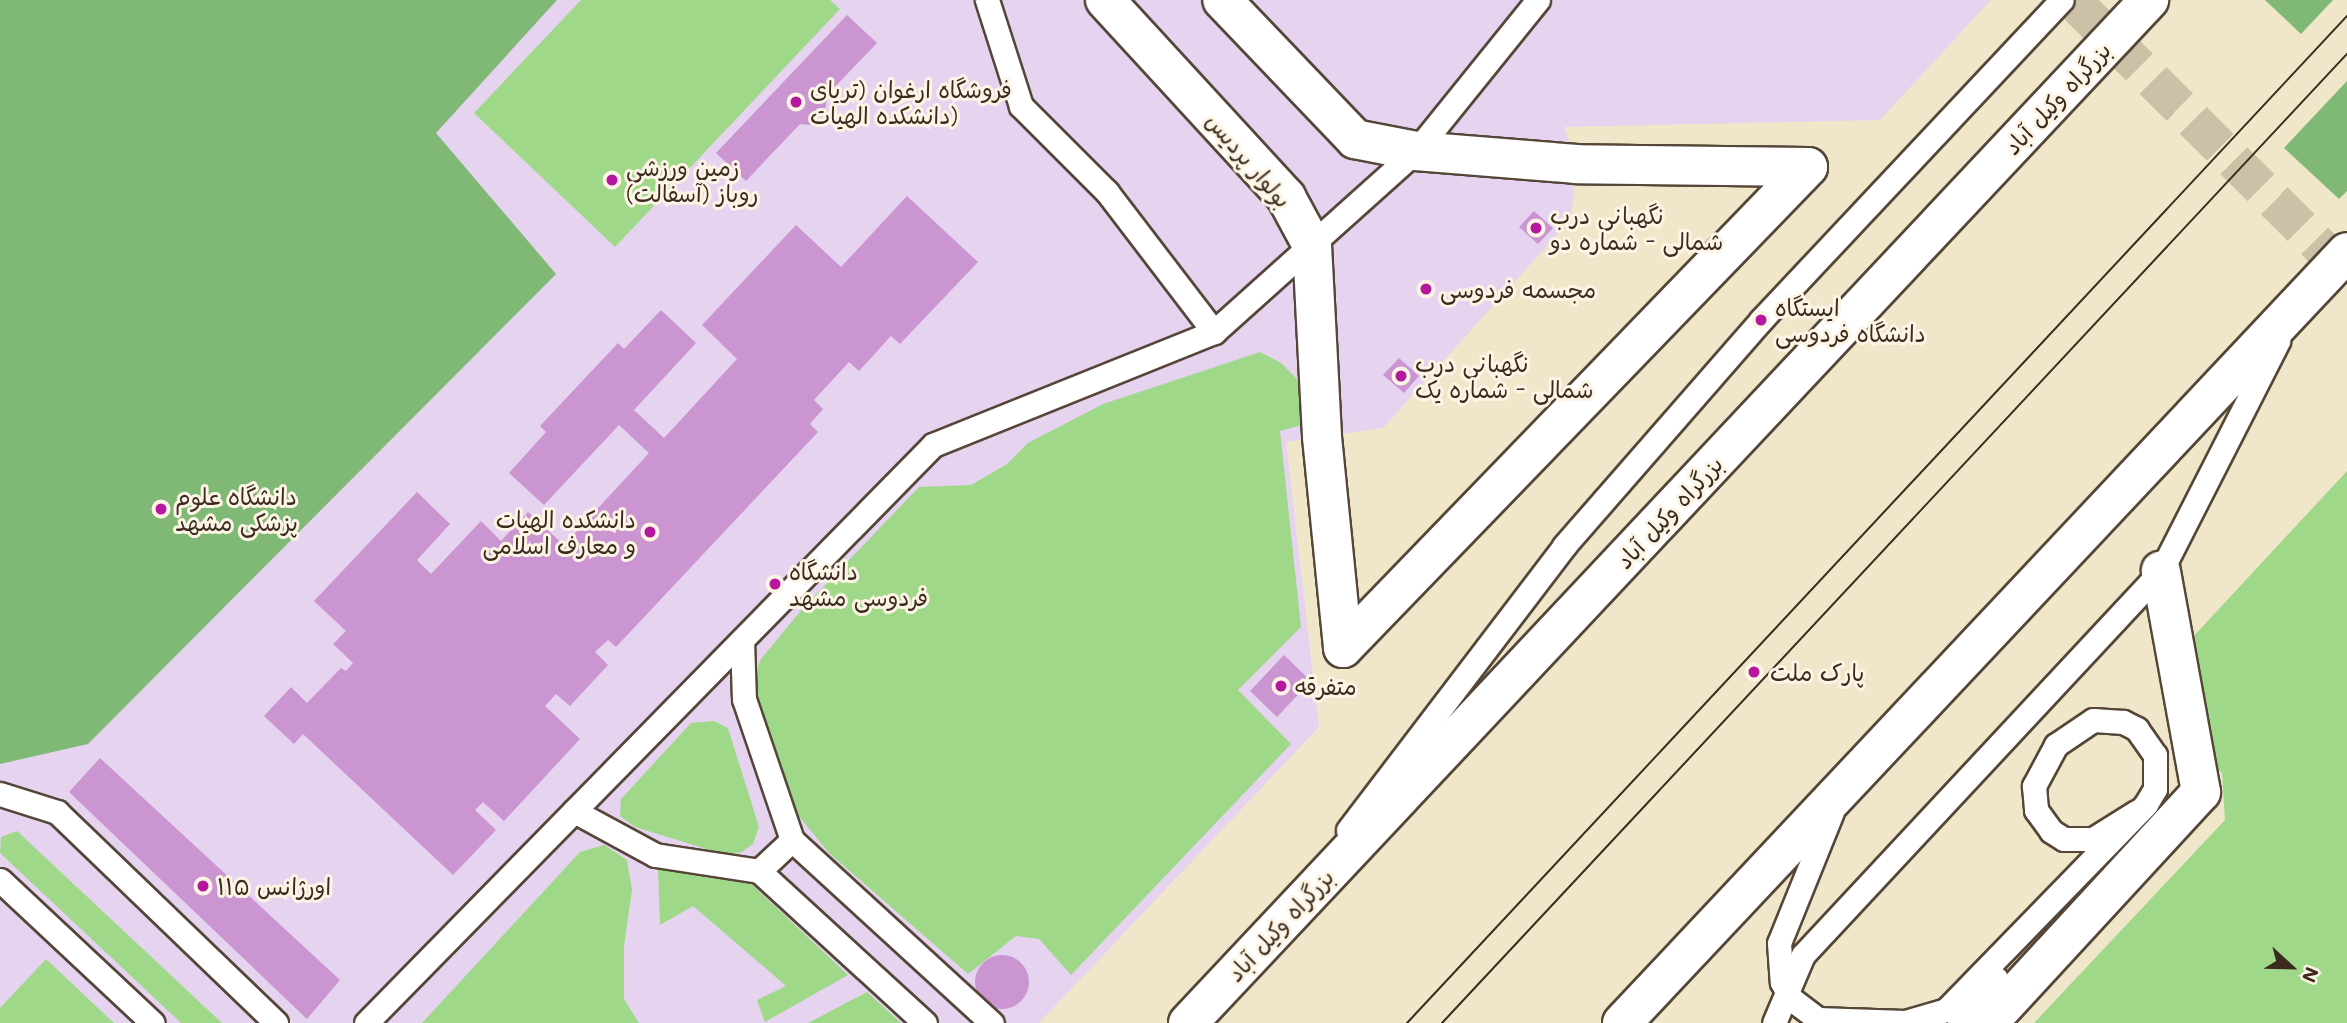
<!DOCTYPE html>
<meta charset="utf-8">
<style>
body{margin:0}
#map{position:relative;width:2347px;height:1023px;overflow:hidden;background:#f0e6c9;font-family:Mali,"Playpen Sans Arabic",sans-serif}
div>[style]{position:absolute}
.built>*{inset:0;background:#e6d3f0}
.green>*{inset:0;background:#a0d88a}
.forest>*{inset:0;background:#80b876}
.building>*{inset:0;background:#ca95d0}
.round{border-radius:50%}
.street-tunnel>*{height:38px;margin-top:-19px;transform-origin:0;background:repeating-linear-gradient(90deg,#ccc0a7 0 38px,transparent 0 57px)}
.roads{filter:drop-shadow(2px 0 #564638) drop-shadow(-2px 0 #564638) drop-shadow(0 2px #564638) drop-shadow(0 -2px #564638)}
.lane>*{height:23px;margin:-11.5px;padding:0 11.5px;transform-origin:11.5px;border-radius:11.5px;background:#fff}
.street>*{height:38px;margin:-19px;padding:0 19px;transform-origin:19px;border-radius:19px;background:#fff}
.highway>*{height:38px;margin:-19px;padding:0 19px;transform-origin:19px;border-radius:19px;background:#fff}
.tram>*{height:2px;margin:-1px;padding:0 1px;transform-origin:1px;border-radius:1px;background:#3b2a1e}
.dots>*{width:19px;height:19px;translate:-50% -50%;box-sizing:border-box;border:4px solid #fcf5e5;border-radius:50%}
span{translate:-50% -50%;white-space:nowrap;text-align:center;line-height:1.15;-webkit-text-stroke:6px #fcf5e5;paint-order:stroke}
.poi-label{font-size:23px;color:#3b2a1e}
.left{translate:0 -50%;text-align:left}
.right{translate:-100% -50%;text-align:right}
.street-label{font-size:23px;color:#3b2a1e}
.north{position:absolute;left:2256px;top:932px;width:70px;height:70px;-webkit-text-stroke:5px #fcf5e5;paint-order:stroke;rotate:112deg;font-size:19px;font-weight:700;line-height:28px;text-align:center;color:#3b2a1e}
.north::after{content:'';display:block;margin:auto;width:24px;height:32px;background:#3b2a1e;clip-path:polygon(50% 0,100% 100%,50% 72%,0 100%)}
</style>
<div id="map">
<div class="built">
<div style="clip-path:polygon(0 0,1991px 0,1880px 120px,1564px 127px,1577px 164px,1571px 219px,1383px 428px,1286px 442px,1319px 727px,1039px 1023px,0 1023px)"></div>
</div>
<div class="green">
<div style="clip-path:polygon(581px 0,830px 0,840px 9px,615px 247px,474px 113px)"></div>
<div style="clip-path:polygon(1260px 352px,1281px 363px,1303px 385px,1306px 424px,1280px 431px,1301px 627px,1238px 690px,1291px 744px,1071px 975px,1039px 939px,1016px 936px,968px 974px,829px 853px,793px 809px,752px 681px,761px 659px,804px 607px,919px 487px,971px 485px,1007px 464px,1028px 443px,1103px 404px)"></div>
<div style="clip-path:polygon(2347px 471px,2347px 1023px,2034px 1023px,2225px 820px,2222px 773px,2181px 729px,2178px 653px)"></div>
<div style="clip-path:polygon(714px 721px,728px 728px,759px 827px,753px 844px,742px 852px,726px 855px,635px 827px,620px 816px,621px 799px,691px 723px)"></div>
<div style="clip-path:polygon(17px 831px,222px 1023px,181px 1023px,0 853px,1px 837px)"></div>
<div style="clip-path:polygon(604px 845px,627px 860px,632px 890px,624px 946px,624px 999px,639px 1023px,422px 1023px,580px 852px)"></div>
<div style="clip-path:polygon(673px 866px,708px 878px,747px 880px,848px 975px,765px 1022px,757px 1000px,786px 986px,693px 906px,660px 925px,658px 868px)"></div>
<div style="clip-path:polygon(46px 959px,114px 1023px,0 1023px,0 1008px)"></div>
<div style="clip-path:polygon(867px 992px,901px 1023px,808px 1023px)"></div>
</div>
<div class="forest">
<div style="clip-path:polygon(0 0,557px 0,436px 133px,556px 274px,88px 744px,0 764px)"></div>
<div style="clip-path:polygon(2265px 0,2333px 0,2301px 34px)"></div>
<div style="clip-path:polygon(2347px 81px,2347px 191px,2339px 199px,2284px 148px)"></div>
</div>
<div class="building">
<div style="clip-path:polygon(847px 15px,877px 43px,828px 94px,825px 110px,810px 125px,800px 124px,746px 181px,716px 153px)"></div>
<div style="clip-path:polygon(907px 196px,978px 262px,900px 344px,891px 336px,859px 371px,849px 362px,814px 400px,823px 409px,810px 424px,818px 432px,616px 647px,608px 640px,595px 652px,608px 665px,570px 706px,556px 694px,545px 706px,580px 739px,504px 821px,483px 802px,475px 810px,496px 830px,453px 875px,303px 734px,294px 744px,264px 716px,291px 687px,307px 703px,341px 668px,346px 671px,353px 663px,333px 644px,346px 631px,314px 601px,417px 492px,450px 524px,417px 560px,431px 574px,481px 521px,501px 541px,528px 512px,564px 545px,649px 453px,619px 425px,544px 505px,509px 473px,546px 432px,540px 426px,618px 343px,624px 349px,661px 310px,696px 343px,634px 410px,664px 438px,737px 359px,702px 325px,796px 225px,841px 267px)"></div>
<div style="clip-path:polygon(1534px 211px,1553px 228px,1538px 244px,1519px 227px)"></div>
<div style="clip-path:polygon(1399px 358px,1419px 376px,1404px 393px,1383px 375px)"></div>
<div style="clip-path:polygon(1284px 655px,1311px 681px,1277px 717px,1250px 691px)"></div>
<div style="clip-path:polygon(100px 758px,340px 980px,307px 1019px,69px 792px)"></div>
<div class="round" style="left:975px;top:955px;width:54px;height:54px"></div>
</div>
<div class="street-tunnel">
<div style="left:2072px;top:0;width:387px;rotate:44.8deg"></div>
</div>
<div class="roads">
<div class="lane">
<div style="left:987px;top:0;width:111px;rotate:72.2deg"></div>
<div style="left:1021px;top:106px;width:122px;rotate:45deg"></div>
<div style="left:1107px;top:192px;width:176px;rotate:52.6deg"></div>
<div style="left:742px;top:640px;width:59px;rotate:88.1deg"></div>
<div style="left:744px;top:699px;width:149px;rotate:71.2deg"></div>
<div style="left:792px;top:840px;width:271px;rotate:42.5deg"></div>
<div style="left:0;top:794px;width:60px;rotate:17.5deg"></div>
<div style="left:57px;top:812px;width:304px;rotate:43.9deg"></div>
<div style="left:574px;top:811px;width:92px;rotate:28.5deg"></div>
<div style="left:655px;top:855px;width:105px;rotate:8.7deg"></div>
<div style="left:759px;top:871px;width:225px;rotate:42.5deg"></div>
<div style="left:1832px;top:812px;width:141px;rotate:112deg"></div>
<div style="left:1779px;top:943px;width:39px;rotate:86deg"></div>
<div style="left:1782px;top:982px;width:18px;rotate:63deg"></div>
<div style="left:1790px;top:998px;width:35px;rotate:37deg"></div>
<div style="left:1818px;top:1019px;width:87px;rotate:2deg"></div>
<div style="left:1905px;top:1022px;width:43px;rotate:-16.3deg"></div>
<div style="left:1946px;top:1010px;width:287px;rotate:-45.8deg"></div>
<div style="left:2146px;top:804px;width:17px;rotate:-59deg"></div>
<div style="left:2155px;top:789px;width:34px;rotate:-90deg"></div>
<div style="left:2155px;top:755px;width:32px;rotate:-125deg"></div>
<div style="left:2137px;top:729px;width:16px;rotate:-153deg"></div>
<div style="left:2123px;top:722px;width:30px;rotate:-176deg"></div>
<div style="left:2093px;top:720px;width:45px;rotate:146deg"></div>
<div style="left:2056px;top:745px;width:47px;rotate:118.2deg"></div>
<div style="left:2034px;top:786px;width:24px;rotate:85deg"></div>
<div style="left:2036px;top:810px;width:26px;rotate:54deg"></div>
<div style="left:2051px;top:831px;width:15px;rotate:32deg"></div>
<div style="left:2064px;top:839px;width:29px"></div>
<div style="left:2093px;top:839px;width:51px;rotate:-32.1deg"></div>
<div style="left:1348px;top:830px;width:357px;rotate:-52.7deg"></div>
<div style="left:1564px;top:546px;width:300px;rotate:-48.9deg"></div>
<div style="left:1761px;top:320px;width:439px;rotate:-46.8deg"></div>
<div style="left:759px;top:871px;width:45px;rotate:-43.2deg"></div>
<div style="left:0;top:880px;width:209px;rotate:43.1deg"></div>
<div style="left:366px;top:1023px;width:810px;rotate:-45.55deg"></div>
<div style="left:933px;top:445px;width:303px;rotate:-21.9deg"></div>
<div style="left:1214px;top:332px;width:271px;rotate:-41.9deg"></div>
<div style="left:1416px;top:151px;width:194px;rotate:-51.1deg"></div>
<div style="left:1774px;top:1023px;width:74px;rotate:-66.9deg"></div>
<div style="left:1803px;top:955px;width:525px;rotate:-47.01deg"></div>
<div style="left:2161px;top:571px;width:258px;rotate:-63deg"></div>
<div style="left:1959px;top:1023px;width:58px;rotate:-50.6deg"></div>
</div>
<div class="street">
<div style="left:1105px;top:0;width:268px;rotate:47.4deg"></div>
<div style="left:1286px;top:197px;width:55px;rotate:61.6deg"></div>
<div style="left:1312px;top:245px;width:192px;rotate:87deg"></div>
<div style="left:1322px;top:437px;width:212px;rotate:84.3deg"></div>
<div style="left:1343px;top:648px;width:669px;rotate:-45.97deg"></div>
<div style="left:1808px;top:167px;width:231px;rotate:-179.3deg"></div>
<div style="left:1577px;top:164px;width:162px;rotate:-175.4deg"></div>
<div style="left:1416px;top:151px;width:62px;rotate:-168.9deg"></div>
<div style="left:1355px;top:139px;width:192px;rotate:-133.7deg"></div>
<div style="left:1988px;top:1023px;width:314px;rotate:-47.3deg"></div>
<div style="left:2201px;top:792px;width:225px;rotate:-100.3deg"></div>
</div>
<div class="highway">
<div style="left:1188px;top:1023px;width:1404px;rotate:-46.79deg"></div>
<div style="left:1622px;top:1023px;width:1058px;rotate:-46.76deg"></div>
</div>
</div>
<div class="tram">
<div style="left:1407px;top:1023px;width:1378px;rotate:-46.97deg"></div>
<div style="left:1442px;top:1023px;width:1326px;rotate:-46.96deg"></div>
</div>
<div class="dots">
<div style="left:796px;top:102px;background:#b5179e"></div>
<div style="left:612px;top:180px;background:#b5179e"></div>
<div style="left:1536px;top:228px;background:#b5179e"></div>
<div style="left:1426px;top:289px;background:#b5179e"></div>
<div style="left:1761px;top:320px;background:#b5179e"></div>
<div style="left:1401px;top:376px;background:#b5179e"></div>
<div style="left:161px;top:509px;background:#b5179e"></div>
<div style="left:650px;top:532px;background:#b5179e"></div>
<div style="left:775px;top:584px;background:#b5179e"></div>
<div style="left:1754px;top:672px;background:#b5179e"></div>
<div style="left:1281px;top:686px;background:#b5179e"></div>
<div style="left:203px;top:886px;background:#b5179e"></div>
</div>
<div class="poi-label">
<span class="left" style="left:810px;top:102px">فروشگاه ارغوان (تریای<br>دانشکده الهیات)</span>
<span class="left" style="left:626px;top:180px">زمین ورزشی<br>روباز (آسفالت)</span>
<span class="left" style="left:1550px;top:228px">نگهبانی درب<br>شمالی - شماره دو</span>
<span class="left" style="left:1440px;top:289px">مجسمه فردوسی</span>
<span class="left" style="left:1775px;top:320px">ایستگاه<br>دانشگاه فردوسی</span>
<span class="left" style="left:1415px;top:376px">نگهبانی درب<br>شمالی - شماره یک</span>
<span class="left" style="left:175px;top:509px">دانشگاه علوم<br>پزشکی مشهد</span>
<span class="right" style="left:636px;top:532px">دانشکده الهیات<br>و معارف اسلامی</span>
<span class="left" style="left:789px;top:584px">دانشگاه<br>فردوسی مشهد</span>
<span class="left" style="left:1770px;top:672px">پارک ملت</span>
<span class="left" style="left:1295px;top:686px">متفرقه</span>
<span class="left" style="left:217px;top:886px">اورژانس ۱۱۵</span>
</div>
<div class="street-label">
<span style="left:2057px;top:98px;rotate:-47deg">بزرگراه وکیل آباد</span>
<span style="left:1249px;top:160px;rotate:49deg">بولوار پردیس</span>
<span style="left:1669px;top:512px;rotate:-47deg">بزرگراه وکیل آباد</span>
<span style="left:1280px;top:925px;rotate:-47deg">بزرگراه وکیل آباد</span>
</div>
<div class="north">N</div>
</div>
